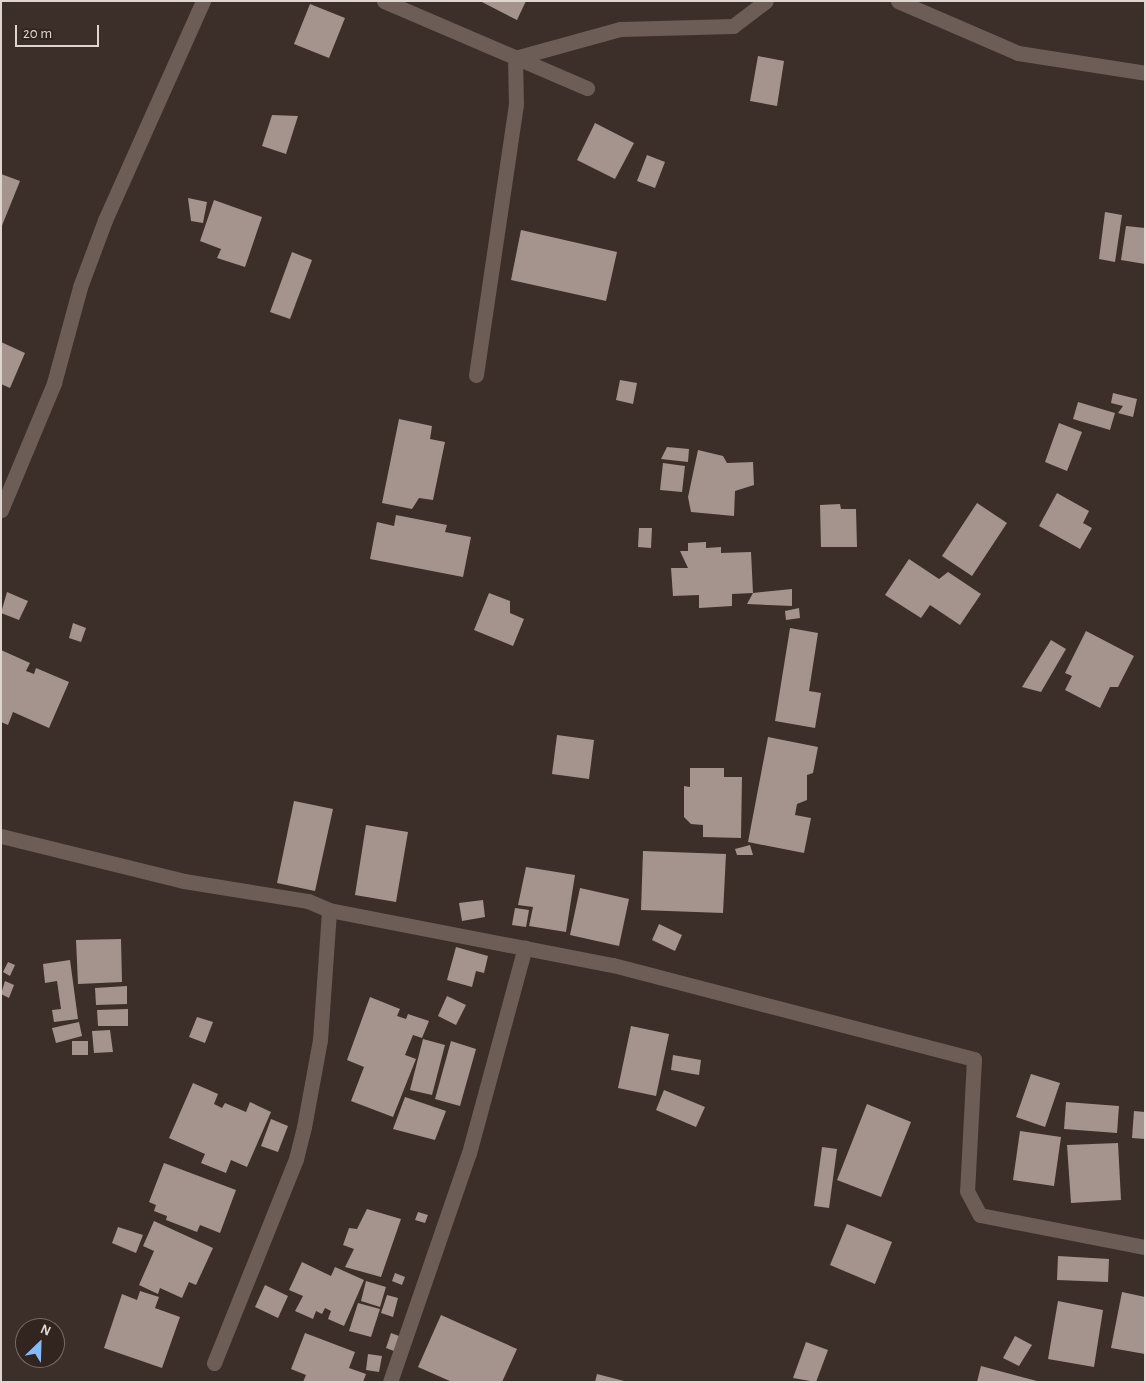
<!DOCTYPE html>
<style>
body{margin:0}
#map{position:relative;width:1146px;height:1383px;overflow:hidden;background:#3c2e29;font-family:"Alegreya Sans",sans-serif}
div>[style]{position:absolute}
.building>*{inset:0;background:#a5948d}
.lane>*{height:15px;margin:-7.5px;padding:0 7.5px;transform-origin:7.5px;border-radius:7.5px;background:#6d5d57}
.street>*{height:15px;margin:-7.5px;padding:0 7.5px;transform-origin:7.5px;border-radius:7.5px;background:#6d5d57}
span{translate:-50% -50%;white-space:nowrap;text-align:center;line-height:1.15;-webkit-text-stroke:5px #32241f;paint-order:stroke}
.frame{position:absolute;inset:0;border:2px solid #dfd6d2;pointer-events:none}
.north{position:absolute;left:15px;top:1318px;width:50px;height:50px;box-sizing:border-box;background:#32241f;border:1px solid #776b67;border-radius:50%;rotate:24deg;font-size:14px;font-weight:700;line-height:20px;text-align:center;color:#dfd6d2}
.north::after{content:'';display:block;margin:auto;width:18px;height:22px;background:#85bbfb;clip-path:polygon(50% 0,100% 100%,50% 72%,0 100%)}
.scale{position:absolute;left:15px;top:25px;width:84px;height:22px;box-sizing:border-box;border:2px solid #dfd6d2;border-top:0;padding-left:6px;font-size:15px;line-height:18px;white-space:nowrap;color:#dfd6d2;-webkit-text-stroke:4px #32241f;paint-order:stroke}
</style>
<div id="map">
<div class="building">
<div style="clip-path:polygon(480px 1px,526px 1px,517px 20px)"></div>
<div style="clip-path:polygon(310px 4px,345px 18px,329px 58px,294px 44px)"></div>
<div style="clip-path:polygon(758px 56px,784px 61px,777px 106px,750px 101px)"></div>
<div style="clip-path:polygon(272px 115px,298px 116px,286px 154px,262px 146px)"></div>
<div style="clip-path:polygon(595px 123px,634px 143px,615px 179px,577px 160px)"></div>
<div style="clip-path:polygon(647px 155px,665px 162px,655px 188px,637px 181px)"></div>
<div style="clip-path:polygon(1px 174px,20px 181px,1px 228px)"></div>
<div style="clip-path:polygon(188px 198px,207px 202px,203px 223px,191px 221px)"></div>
<div style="clip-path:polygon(214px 200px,262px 217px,245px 267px,217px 258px,221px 249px,200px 241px)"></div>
<div style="clip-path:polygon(1105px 212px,1122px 215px,1115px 262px,1099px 259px)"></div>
<div style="clip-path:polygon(1126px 226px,1145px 228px,1145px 264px,1121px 260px)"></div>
<div style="clip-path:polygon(521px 230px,617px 252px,606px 301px,511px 280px)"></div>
<div style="clip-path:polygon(292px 252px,312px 260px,290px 319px,270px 312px)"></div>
<div style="clip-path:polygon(1px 342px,25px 353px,10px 388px,1px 384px)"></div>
<div style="clip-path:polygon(620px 380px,637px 383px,633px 404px,616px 400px)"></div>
<div style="clip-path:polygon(1113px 393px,1137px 399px,1133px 417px,1118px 413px,1123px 406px,1111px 403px)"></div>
<div style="clip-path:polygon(1078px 402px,1115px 413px,1110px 430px,1073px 419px)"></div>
<div style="clip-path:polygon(399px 419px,432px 426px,430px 439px,445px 442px,433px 500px,419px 498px,412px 509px,382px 503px)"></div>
<div style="clip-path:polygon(1059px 423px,1082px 432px,1067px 471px,1045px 462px)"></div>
<div style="clip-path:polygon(667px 447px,689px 449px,688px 462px,661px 459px)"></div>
<div style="clip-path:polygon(698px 450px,723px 456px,727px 463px,753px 462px,754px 485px,735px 491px,734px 516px,691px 512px,688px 497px)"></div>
<div style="clip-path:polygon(663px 463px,685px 466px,682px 492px,660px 490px)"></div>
<div style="clip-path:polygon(1057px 493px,1089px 511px,1083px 523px,1092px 528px,1080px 549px,1039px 526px)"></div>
<div style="clip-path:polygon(977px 503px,1007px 523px,972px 576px,942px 556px)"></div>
<div style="clip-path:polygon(840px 504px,841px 509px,856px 509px,857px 547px,821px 547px,820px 505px)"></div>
<div style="clip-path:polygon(396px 515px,447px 525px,445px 532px,471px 537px,463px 577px,370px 559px,377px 522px,394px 526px)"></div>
<div style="clip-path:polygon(639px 528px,652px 528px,651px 548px,638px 547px)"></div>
<div style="clip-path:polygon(706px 542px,706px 548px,721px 547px,721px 553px,751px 552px,753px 593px,732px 594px,732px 606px,699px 608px,699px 595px,673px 596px,671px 568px,688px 568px,680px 551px,688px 551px,688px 543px)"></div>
<div style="clip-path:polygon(909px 559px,939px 579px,948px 572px,981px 594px,960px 625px,930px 605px,921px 618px,885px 595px)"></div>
<div style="clip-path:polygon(792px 589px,792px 606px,747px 604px,753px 593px)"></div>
<div style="clip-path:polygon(7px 592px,28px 601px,19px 620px,1px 613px)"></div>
<div style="clip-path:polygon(489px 593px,510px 601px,510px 613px,524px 619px,513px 646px,474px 630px)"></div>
<div style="clip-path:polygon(799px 608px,800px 618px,786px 620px,785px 611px)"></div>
<div style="clip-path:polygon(73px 623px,86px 628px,81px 642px,69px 638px)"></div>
<div style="clip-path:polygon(790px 628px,818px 633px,809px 691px,821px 693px,815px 728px,775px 721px)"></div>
<div style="clip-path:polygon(1086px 631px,1134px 656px,1118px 687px,1110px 687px,1100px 708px,1065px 690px,1072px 676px,1065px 673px)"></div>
<div style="clip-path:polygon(1051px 640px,1066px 649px,1041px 692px,1022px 687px)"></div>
<div style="clip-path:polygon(1px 650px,30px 663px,26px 671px,34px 674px,36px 668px,69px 682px,49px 728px,13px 712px,8px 725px,1px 722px)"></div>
<div style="clip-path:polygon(557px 735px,594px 740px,589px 779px,552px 774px)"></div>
<div style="clip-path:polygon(768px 737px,818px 747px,813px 773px,807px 775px,807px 800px,797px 804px,795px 815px,811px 818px,804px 853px,748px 842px)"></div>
<div style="clip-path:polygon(690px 768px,724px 768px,724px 777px,742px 777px,741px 838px,703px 837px,703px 825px,691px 824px,684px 817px,684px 786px,690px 787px)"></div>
<div style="clip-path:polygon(294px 801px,333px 809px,315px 891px,277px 883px)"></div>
<div style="clip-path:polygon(366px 825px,408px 832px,396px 902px,355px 895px)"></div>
<div style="clip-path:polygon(750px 845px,753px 855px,737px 855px,735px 849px)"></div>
<div style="clip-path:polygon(643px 851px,726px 854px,723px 913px,641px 910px)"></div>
<div style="clip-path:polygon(526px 867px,575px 875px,566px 932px,529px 926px,533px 907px,518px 905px)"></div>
<div style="clip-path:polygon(580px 888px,629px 899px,619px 946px,570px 935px)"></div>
<div style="clip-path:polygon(483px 900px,485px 917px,462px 921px,459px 903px)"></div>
<div style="clip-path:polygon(515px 908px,529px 910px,526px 927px,512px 925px)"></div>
<div style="clip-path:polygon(659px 924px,682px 935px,675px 951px,652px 940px)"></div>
<div style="clip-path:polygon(121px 939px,122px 982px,78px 984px,76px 940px)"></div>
<div style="clip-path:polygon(456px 947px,488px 956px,484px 973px,476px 971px,472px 987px,447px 980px)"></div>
<div style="clip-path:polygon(70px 960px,78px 1019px,54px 1022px,52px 1010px,61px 1009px,57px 981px,45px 983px,43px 964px)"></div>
<div style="clip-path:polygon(8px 962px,15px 965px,10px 976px,3px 972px)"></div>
<div style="clip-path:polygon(5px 981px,14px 985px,9px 998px,1px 994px)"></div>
<div style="clip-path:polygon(127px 986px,127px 1004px,96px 1005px,95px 988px)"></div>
<div style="clip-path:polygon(447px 996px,466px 1005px,456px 1025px,438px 1016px)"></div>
<div style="clip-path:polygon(370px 997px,400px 1009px,397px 1016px,406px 1019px,408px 1014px,429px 1021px,422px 1038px,413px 1035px,405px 1055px,416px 1059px,393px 1117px,351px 1101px,364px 1067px,347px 1060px)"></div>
<div style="clip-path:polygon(128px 1009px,128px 1026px,98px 1026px,97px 1010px)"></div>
<div style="clip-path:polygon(197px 1017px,213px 1022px,205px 1043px,189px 1037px)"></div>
<div style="clip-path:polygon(79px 1022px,82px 1036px,56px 1043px,52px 1028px)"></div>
<div style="clip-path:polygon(631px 1026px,669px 1034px,656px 1096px,618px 1088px)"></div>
<div style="clip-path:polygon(110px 1030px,113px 1052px,94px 1053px,92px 1031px)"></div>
<div style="clip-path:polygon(423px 1039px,445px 1045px,432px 1095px,410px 1090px)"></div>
<div style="clip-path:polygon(72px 1041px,88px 1041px,88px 1055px,72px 1055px)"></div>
<div style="clip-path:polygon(451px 1041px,476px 1049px,460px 1106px,435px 1099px)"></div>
<div style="clip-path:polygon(673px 1055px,701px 1060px,699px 1075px,671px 1070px)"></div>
<div style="clip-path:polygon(1031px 1074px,1060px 1083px,1045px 1127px,1016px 1117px)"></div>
<div style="clip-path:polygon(193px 1083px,218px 1094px,214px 1104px,222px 1108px,225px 1103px,246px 1112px,250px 1102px,271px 1112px,247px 1167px,231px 1160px,226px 1173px,201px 1163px,205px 1154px,169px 1138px)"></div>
<div style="clip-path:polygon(664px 1090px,705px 1107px,696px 1127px,656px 1110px)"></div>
<div style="clip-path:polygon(405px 1097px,446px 1111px,435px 1140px,393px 1129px)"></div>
<div style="clip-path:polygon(1066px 1102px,1119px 1106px,1117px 1133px,1064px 1129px)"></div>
<div style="clip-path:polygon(867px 1104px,911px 1122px,881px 1197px,837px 1180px)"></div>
<div style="clip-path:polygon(1134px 1111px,1145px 1112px,1145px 1139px,1132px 1138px)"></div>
<div style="clip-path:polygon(271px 1119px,288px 1126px,278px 1152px,261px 1146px)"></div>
<div style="clip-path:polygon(1020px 1131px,1061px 1137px,1054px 1186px,1013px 1180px)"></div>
<div style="clip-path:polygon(1118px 1143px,1121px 1200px,1071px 1203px,1067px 1145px)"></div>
<div style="clip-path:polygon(822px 1147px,837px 1149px,829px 1208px,814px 1206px)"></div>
<div style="clip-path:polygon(164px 1163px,236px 1190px,220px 1233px,200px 1225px,197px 1232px,166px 1220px,167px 1216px,154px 1211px,156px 1205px,149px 1202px)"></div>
<div style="clip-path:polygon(367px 1209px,401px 1219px,381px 1277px,345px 1267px,354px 1249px,343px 1245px,349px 1228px,357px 1229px)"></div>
<div style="clip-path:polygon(418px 1212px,428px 1215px,425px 1223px,415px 1220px)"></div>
<div style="clip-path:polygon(154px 1221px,213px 1248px,196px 1285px,189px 1282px,182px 1298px,160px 1288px,158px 1294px,139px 1285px,154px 1251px,143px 1246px)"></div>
<div style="clip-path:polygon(847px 1224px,892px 1242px,875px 1284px,830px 1265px)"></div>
<div style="clip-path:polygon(118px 1227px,143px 1235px,136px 1253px,112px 1243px)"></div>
<div style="clip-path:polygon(1058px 1256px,1109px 1259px,1108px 1282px,1057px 1280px)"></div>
<div style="clip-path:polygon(302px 1262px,331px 1276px,335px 1267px,364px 1280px,344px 1326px,328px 1319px,331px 1311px,325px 1308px,322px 1314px,316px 1311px,313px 1319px,295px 1311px,303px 1296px,289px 1290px)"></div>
<div style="clip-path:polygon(395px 1273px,405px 1277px,402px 1285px,392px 1281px)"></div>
<div style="clip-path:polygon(366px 1281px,386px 1287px,380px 1307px,361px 1301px)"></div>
<div style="clip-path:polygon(265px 1285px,288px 1296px,278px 1318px,255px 1307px)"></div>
<div style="clip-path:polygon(140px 1291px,159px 1297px,155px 1308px,180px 1317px,162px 1368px,104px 1348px,122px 1294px,137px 1300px)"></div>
<div style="clip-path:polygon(1122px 1292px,1145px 1297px,1145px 1354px,1111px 1348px)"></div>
<div style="clip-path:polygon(387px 1295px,398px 1298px,393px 1317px,381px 1313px)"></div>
<div style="clip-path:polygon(1058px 1301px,1103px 1310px,1094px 1367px,1048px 1359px)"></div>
<div style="clip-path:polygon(358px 1303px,380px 1309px,371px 1337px,349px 1331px)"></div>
<div style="clip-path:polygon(441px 1315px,517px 1349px,502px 1382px,452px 1382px,418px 1367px)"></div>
<div style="clip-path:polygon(305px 1333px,355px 1352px,349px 1368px,366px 1374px,363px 1382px,303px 1382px,306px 1375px,291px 1369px)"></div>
<div style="clip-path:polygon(391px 1333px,399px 1336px,394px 1351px,386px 1348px)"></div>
<div style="clip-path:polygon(1015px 1336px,1032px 1345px,1019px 1366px,1003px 1358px)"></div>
<div style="clip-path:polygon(806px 1342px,828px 1350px,816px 1382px,793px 1378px)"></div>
<div style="clip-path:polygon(368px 1354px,382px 1356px,379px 1372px,366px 1370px)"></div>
<div style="clip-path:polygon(981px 1366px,1037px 1381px,1037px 1382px,977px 1382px)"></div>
<div style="clip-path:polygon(597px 1374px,624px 1381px,624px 1382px,595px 1382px)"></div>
</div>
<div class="lane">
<div style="left:476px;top:375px;width:273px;rotate:-81.6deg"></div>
<div style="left:516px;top:105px;width:47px;rotate:-91.2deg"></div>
</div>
<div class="street">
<div style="left:384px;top:1px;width:221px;rotate:23.2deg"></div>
<div style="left:898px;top:1px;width:131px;rotate:23.4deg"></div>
<div style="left:1018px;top:53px;width:129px;rotate:8.9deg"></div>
<div style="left:515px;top:58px;width:109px;rotate:-15.4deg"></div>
<div style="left:620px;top:29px;width:113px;rotate:-1.5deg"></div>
<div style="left:733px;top:26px;width:41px;rotate:-37.1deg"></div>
<div style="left:1px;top:510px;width:138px;rotate:-67.3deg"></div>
<div style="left:54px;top:383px;width:99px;rotate:-74.8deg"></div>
<div style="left:80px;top:287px;width:72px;rotate:-69.5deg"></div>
<div style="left:105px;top:220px;width:240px;rotate:-65.9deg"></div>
<div style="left:1px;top:836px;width:188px;rotate:13.8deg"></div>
<div style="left:184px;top:881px;width:126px;rotate:9.2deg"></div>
<div style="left:308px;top:901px;width:23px;rotate:23deg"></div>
<div style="left:329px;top:910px;width:289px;rotate:11deg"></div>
<div style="left:613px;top:965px;width:373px;rotate:14.6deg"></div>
<div style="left:974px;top:1059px;width:132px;rotate:93deg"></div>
<div style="left:967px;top:1191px;width:27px;rotate:62deg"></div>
<div style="left:980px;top:1215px;width:168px;rotate:11deg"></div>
<div style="left:214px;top:1363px;width:220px;rotate:-68.1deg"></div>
<div style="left:296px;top:1159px;width:33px;rotate:-76deg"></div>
<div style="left:304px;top:1127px;width:88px;rotate:-79.6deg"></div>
<div style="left:320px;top:1040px;width:130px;rotate:-86deg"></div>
<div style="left:390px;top:1382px;width:242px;rotate:-71deg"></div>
<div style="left:469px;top:1153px;width:213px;rotate:-74.8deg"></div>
</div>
<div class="frame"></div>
<div class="north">N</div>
<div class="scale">20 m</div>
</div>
